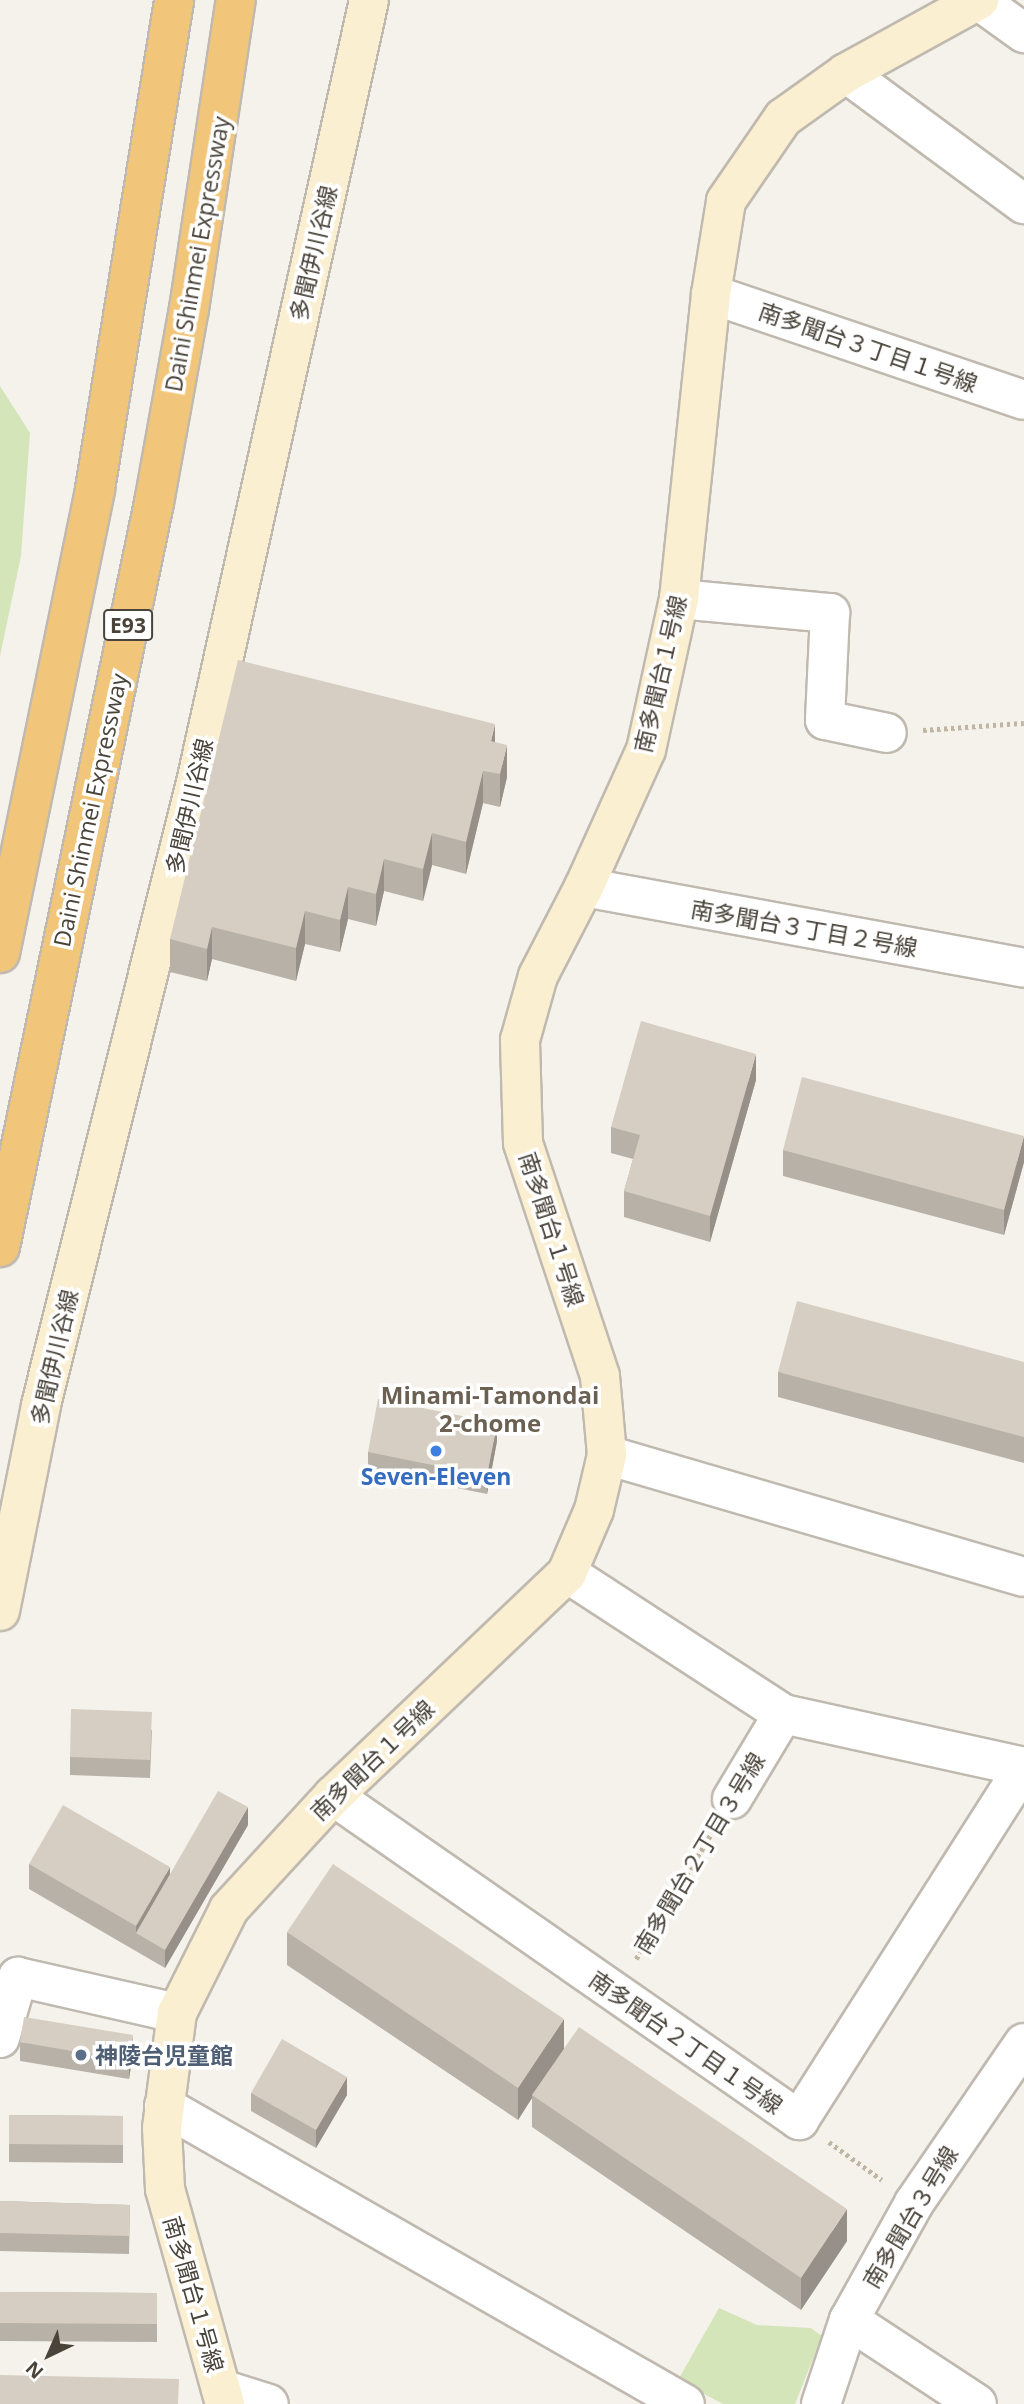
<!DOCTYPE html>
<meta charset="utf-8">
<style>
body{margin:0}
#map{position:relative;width:1024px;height:2404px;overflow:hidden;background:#f5f2ec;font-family:"Open Sans","Noto Sans JP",sans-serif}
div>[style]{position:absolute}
.green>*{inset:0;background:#d3e5b9}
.path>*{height:4.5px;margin-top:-2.25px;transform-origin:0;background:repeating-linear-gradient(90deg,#c0b5a2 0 3.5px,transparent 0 7px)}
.roads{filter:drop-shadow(2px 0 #c0b9af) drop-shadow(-2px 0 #c0b9af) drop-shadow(0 2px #c0b9af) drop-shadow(0 -2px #c0b9af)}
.street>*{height:38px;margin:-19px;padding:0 19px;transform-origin:19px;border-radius:19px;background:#fff}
.secondary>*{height:38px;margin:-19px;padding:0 19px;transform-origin:19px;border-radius:19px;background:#fbefd1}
.highway>*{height:38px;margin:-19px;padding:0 19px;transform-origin:19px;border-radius:19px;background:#f2c67a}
.wall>*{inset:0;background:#b8b1a7}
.shaded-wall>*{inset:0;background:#969088}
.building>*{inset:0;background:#d6cec2}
.dots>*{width:19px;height:19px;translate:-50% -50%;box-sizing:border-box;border:4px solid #fff;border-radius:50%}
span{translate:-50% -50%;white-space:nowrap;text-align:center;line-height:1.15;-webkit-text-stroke:7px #fff;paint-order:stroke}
.shield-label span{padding:2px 5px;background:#fff;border:2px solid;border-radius:5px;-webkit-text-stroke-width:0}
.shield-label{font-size:21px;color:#49433a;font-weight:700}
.street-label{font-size:23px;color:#49433a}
.shop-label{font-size:23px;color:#366cbe;font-weight:700}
.service-label{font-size:23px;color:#4e5e75;font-weight:700}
.left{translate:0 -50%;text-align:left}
.neighbourhood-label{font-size:24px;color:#6b6052;font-weight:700}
.north{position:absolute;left:14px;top:2320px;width:70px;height:70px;-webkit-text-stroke:5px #fff;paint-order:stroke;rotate:224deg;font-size:19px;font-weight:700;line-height:28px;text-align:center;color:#49433a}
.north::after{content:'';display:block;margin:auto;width:24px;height:32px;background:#49433a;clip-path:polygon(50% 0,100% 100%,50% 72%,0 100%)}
</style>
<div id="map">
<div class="green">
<div style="clip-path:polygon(0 386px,30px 433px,21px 556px,0 656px)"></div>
<div style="clip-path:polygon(719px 2308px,757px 2325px,811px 2328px,822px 2336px,795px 2404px,723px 2404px,678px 2380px)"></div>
</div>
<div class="path">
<div style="left:923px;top:730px;width:101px;rotate:-4deg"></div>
<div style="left:636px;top:1959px;width:149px;rotate:-59deg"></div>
<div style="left:829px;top:2142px;width:65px;rotate:35.6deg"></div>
</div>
<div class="roads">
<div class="street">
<div style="left:978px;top:0;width:57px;rotate:35.7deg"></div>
<div style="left:846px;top:73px;width:221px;rotate:36.4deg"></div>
<div style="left:711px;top:294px;width:330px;rotate:18.7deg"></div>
<div style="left:679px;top:599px;width:152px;rotate:5.3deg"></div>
<div style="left:830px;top:613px;width:107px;rotate:92.7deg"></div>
<div style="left:825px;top:720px;width:63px;rotate:11.8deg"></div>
<div style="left:584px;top:887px;width:447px;rotate:10.4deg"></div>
<div style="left:607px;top:1455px;width:434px;rotate:16.3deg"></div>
<div style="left:567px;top:1573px;width:258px;rotate:33.1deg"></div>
<div style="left:783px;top:1714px;width:247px;rotate:12.4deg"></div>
<div style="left:333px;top:1796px;width:568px;rotate:34.81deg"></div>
<div style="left:799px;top:2120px;width:419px;rotate:-57.5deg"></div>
<div style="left:732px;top:1799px;width:99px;rotate:-59deg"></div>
<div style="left:0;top:2038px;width:64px;rotate:-73.6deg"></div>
<div style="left:18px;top:1977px;width:163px;rotate:12.8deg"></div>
<div style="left:164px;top:2106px;width:600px;rotate:29.77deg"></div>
<div style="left:849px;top:2320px;width:153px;rotate:33.3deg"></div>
<div style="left:221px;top:2389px;width:50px;rotate:17.4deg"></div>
<div style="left:821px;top:2404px;width:89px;rotate:-71.6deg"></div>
<div style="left:849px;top:2320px;width:134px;rotate:-60.9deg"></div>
<div style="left:914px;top:2203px;width:194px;rotate:-55.5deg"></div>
</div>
<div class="secondary">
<div style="left:0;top:1611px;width:210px;rotate:-78.7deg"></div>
<div style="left:41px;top:1405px;width:646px;rotate:-76.03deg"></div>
<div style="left:197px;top:778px;width:797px;rotate:-77.53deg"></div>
<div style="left:225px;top:2404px;width:223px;rotate:-105.6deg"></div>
<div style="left:165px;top:2189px;width:61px;rotate:-92.8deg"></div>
<div style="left:162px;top:2128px;width:116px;rotate:-82.6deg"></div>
<div style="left:177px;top:2013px;width:116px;rotate:-63.4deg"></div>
<div style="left:229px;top:1909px;width:154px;rotate:-47.4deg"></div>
<div style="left:333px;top:1796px;width:323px;rotate:-43.6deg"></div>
<div style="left:567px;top:1573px;width:69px;rotate:-66.8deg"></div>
<div style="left:594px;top:1510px;width:57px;rotate:-76.7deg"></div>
<div style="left:607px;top:1455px;width:79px;rotate:-95.1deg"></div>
<div style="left:600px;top:1376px;width:245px;rotate:-108.3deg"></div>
<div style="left:523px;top:1143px;width:103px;rotate:-91.7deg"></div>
<div style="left:520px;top:1040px;width:66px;rotate:-74.3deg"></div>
<div style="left:538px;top:976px;width:100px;rotate:-62.7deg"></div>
<div style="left:584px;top:887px;width:150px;rotate:-65.7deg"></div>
<div style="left:646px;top:750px;width:155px;rotate:-77.7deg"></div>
<div style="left:679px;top:599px;width:307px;rotate:-84deg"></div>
<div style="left:711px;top:294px;width:94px;rotate:-80.8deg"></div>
<div style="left:726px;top:201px;width:101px;rotate:-55.5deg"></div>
<div style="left:783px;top:118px;width:77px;rotate:-35.5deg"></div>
<div style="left:846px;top:73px;width:152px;rotate:-28.8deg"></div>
</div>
<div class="highway">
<div style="left:0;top:953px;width:474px;rotate:-78.4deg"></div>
<div style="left:95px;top:489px;width:495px;rotate:-80.8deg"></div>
<div style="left:0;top:1247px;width:760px;rotate:-78.31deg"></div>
<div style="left:154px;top:503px;width:197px;rotate:-79.8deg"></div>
<div style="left:189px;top:309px;width:313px;rotate:-81.4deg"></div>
</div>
</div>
<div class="wall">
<div style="clip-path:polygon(495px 742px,507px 777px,500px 807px,483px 803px,466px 874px,432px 865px,423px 901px,384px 891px,376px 926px,348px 919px,340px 952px,305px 944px,296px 981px,212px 959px,207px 981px,170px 972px,170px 939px)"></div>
<div style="clip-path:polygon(756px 1080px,710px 1242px,624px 1217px,624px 1191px,633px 1159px,611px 1153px,611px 1127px)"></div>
<div style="clip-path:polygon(783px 1150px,1024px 1162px,1004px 1235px,783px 1176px)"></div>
<div style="clip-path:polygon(1024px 1362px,1024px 1463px,778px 1397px,778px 1372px)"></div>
<div style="clip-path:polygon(497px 1441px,487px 1494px,368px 1470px,368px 1452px)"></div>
<div style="clip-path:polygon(152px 1730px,150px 1778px,70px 1775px,70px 1757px)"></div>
<div style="clip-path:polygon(248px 1825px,165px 1968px,29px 1889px,29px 1864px,170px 1875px)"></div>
<div style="clip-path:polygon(287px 1932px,564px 2049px,847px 2241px,801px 2310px,532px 2127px,532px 2098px,518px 2120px,287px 1965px)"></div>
<div style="clip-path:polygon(20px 2042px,133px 2053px,129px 2079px,20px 2061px)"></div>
<div style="clip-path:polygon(251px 2093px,347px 2095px,316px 2148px,251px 2111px)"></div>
<div style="clip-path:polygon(9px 2115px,123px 2116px,123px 2163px,9px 2162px)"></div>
<div style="clip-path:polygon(0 2201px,130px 2205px,129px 2254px,0 2251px)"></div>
<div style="clip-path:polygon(0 2292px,157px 2293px,157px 2342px,0 2341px)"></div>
</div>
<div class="shaded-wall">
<div style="clip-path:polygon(495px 724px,495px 756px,491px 773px,491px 741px)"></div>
<div style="clip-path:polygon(507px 745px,507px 777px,500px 807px,500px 774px)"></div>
<div style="clip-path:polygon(483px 771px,483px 803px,466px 874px,466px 842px)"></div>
<div style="clip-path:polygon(432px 833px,432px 865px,423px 901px,423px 869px)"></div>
<div style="clip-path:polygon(384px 859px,384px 891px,376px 926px,376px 894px)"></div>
<div style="clip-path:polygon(348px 887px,348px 919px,340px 952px,340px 920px)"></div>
<div style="clip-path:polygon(305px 911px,305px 944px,296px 981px,296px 948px)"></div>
<div style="clip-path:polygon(212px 927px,212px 959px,207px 981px,207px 949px)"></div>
<div style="clip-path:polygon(756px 1054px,756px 1080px,710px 1242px,710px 1216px)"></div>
<div style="clip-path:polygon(1024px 1136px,1024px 1162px,1004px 1235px,1004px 1210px)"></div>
<div style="clip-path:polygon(497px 1423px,497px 1441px,487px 1494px,487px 1476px)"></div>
<div style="clip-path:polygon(248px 1807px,248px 1825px,165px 1968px,165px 1950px)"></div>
<div style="clip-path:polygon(170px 1867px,170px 1893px,136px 1933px,136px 1926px)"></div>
<div style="clip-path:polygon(564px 2019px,564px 2051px,532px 2095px,532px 2098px,518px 2120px,518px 2088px)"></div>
<div style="clip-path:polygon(133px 2035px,133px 2053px,129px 2079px,129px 2061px)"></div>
<div style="clip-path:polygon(347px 2077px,347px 2095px,316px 2148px,316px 2130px)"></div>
<div style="clip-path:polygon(847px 2209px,847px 2241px,801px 2310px,801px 2278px)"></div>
</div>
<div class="building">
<div style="clip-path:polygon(238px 660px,495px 724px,491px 741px,507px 745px,500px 774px,483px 771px,466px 842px,432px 833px,423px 869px,384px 859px,376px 894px,348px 887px,340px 920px,305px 911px,296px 948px,212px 927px,207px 949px,170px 939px)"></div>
<div style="clip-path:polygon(641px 1021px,756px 1054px,710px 1216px,624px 1191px,640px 1135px,611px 1127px)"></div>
<div style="clip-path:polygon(802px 1077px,1024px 1136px,1004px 1210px,783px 1150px)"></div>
<div style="clip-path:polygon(797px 1301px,1024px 1362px,1024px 1437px,778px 1372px)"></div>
<div style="clip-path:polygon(378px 1399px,497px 1423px,487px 1476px,368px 1452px)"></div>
<div style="clip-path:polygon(71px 1709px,152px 1712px,150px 1760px,70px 1757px)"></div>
<div style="clip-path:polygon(218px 1791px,248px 1807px,165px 1950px,136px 1933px)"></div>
<div style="clip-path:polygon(63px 1805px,170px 1867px,136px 1926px,29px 1864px)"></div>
<div style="clip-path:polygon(333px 1864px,564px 2019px,518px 2088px,287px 1932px)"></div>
<div style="clip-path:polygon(24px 2017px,133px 2035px,129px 2061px,20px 2042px)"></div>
<div style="clip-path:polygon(579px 2027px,847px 2209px,801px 2278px,532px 2095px)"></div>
<div style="clip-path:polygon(282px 2039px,347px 2077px,316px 2130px,251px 2093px)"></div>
<div style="clip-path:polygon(9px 2115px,123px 2116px,123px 2145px,9px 2144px)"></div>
<div style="clip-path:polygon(0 2201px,130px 2205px,129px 2236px,0 2233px)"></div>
<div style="clip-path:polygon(0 2292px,157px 2293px,157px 2324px,0 2323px)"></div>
<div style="clip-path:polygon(0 2375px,179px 2379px,178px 2404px,0 2404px)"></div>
</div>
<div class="dots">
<div style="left:436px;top:1451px;background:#3f7fe0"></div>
<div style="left:81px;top:2055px;background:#5c6f8a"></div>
</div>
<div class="shield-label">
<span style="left:128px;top:625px">E93</span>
</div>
<div class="street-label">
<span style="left:313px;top:253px;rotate:-77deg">多聞伊川谷線</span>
<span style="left:197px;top:254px;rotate:-80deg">Daini Shinmei Expressway</span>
<span style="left:868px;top:347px;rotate:19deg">南多聞台３丁目１号線</span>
<span style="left:660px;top:674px;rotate:-77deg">南多聞台１号線</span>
<span style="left:189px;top:806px;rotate:-77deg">多聞伊川谷線</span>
<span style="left:90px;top:810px;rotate:-78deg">Daini Shinmei Expressway</span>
<span style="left:804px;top:928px;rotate:10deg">南多聞台３丁目２号線</span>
<span style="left:552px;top:1229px;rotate:72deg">南多聞台１号線</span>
<span style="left:54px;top:1357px;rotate:-77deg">多聞伊川谷線</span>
<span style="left:372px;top:1760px;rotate:-44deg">南多聞台１号線</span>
<span style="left:699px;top:1853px;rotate:-59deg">南多聞台２丁目３号線</span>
<span style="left:686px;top:2042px;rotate:35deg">南多聞台２丁目１号線</span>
<span style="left:910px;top:2217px;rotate:-59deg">南多聞台３号線</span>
<span style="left:194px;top:2294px;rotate:74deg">南多聞台１号線</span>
</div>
<div class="shop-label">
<span style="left:436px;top:1476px">Seven-Eleven</span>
</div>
<div class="service-label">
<span class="left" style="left:95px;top:2055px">神陵台児童館</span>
</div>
<div class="neighbourhood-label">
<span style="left:490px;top:1409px">Minami-Tamondai<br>2-chome</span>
</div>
<div class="north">N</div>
</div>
